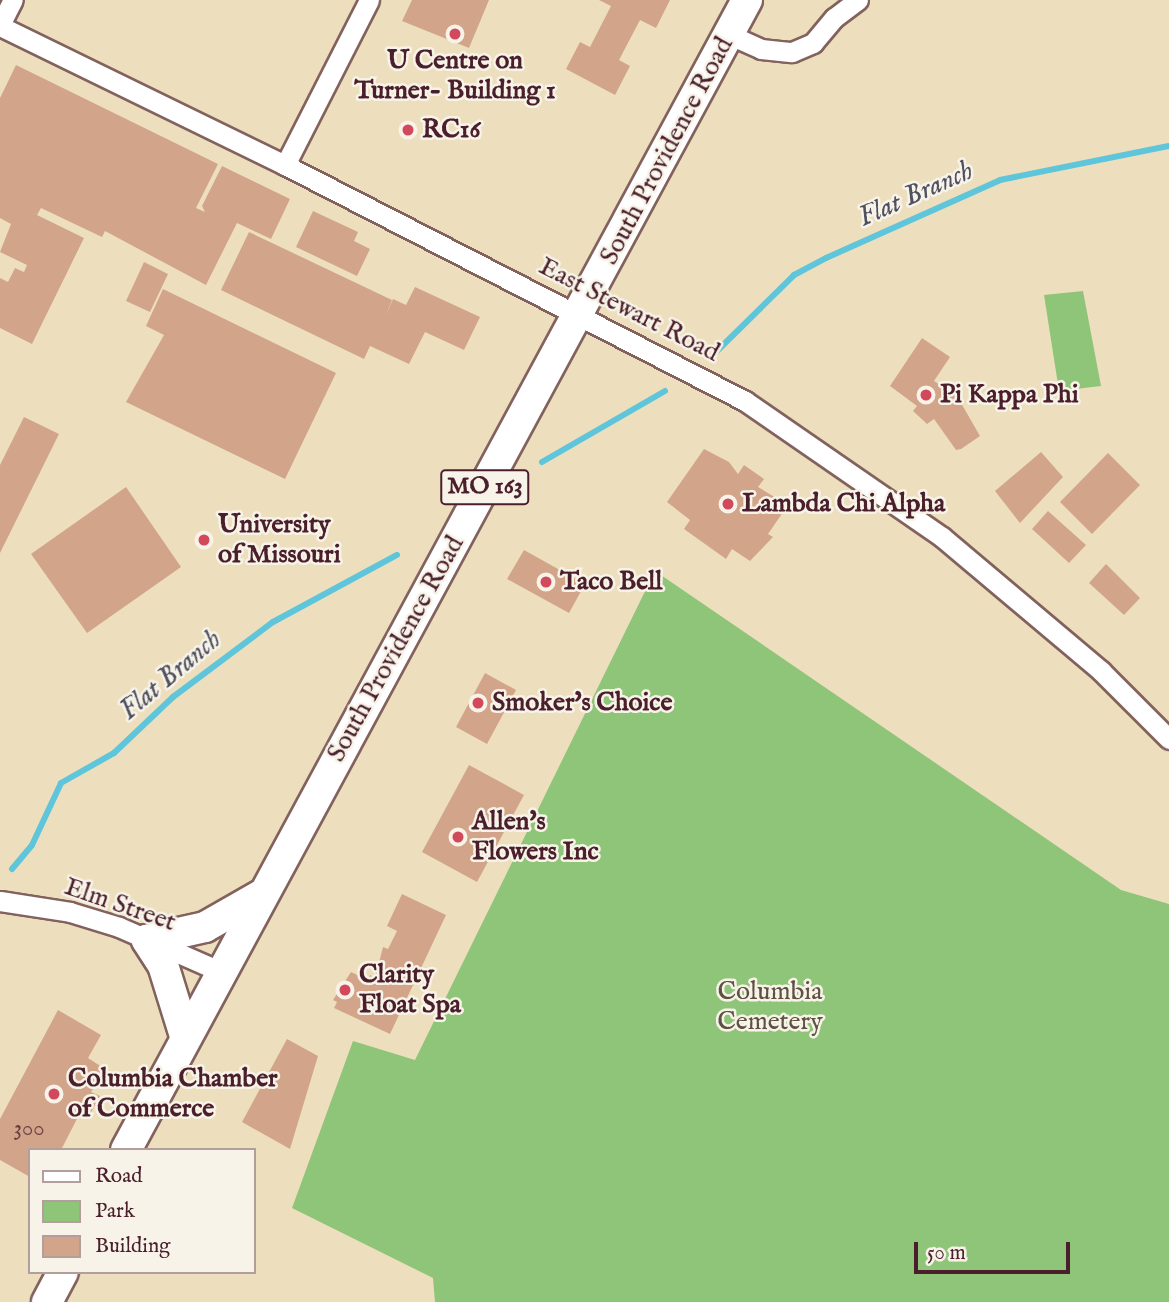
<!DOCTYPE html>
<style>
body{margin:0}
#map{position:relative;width:1169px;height:1302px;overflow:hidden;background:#eddfbd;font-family:"IM FELL English",serif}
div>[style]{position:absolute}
.green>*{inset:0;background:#8ec578}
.stream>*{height:6px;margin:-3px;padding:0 3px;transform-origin:3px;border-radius:3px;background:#5ec5db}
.building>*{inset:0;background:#d2a58a}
.roads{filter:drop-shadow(2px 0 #83625e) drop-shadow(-2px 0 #83625e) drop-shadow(0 2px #83625e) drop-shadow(0 -2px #83625e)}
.minor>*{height:19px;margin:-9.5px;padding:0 9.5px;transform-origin:9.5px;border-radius:9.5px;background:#fff}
.primary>*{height:30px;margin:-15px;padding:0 15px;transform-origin:15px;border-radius:15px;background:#fff}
.dots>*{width:19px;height:19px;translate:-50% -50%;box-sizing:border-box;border:4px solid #f7f3e8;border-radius:50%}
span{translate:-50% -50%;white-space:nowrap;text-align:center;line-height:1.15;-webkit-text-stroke:5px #f7f3e8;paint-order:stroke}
.number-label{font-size:23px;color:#6c4043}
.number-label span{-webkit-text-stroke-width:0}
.shield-label span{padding:2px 5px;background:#f7f3e8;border:2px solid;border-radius:5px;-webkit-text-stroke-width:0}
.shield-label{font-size:24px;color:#4a1f2b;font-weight:700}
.poi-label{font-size:26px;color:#4a1f2b;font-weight:700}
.left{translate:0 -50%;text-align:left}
.street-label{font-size:26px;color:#4a1f2b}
.park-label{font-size:26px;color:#5e5142}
.water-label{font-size:28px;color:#505160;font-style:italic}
.legend{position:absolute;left:28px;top:1148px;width:228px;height:126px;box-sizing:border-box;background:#f7f3e8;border:2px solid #b29e9c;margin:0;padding:9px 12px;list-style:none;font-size:21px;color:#4a1f2b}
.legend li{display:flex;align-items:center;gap:14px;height:35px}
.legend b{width:35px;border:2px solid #b29e9c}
.scale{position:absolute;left:914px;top:1242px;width:156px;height:32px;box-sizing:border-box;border:4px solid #4a1f2b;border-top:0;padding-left:9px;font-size:21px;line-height:24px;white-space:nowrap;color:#4a1f2b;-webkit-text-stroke:5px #f7f3e8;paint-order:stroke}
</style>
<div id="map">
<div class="green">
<div style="clip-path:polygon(1083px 291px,1101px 386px,1059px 391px,1044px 295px)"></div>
<div style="clip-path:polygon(655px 571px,1121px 890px,1169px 904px,1169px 1302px,435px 1302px,433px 1278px,292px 1208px,353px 1041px,415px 1060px)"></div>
</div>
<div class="stream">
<div style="left:715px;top:353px;width:111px;rotate:-44.6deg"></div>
<div style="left:794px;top:275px;width:36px;rotate:-28deg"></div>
<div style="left:826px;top:258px;width:191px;rotate:-24.1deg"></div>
<div style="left:1000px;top:180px;width:172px;rotate:-11.4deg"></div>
<div style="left:542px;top:462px;width:142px;rotate:-30deg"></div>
<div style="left:12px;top:869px;width:31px;rotate:-50deg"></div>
<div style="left:32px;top:845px;width:68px;rotate:-64.9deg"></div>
<div style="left:61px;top:783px;width:61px;rotate:-29.5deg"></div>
<div style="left:114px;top:753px;width:81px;rotate:-43.5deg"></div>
<div style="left:173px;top:697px;width:125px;rotate:-36.9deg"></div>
<div style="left:273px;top:622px;width:141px;rotate:-28.4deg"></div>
</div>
<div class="building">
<div style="clip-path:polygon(412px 0,489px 0,469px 48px,402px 21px)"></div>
<div style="clip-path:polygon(599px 0,670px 0,656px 28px,640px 20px,619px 60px,630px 66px,615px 95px,566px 69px,580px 42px,590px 47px,611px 6px)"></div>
<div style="clip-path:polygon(16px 65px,218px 164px,196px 208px,205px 212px,202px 206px,222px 166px,290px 199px,271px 239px,237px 223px,206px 285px,105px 231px,102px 237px,41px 208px,37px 215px,84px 238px,32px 344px,0 328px,0 278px,8px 282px,15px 268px,24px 272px,27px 265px,0 252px,11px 224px,0 218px,0 98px)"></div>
<div style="clip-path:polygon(313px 211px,358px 232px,354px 241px,370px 249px,357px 276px,296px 247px)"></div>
<div style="clip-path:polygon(249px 232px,392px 300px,385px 317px,393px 299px,406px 305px,415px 287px,480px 317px,464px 350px,425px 332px,409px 364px,370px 346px,364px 359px,221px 290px)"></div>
<div style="clip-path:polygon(144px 262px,168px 274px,150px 312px,126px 301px)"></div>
<div style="clip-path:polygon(163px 289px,336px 373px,285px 479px,126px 402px,164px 335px,146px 326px)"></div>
<div style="clip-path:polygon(922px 338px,950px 357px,934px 381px,957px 396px,980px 436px,961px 449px,956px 450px,934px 419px,927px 424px,913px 411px,917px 406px,890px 386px)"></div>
<div style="clip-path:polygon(24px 417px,59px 434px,0 553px,0 465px)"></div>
<div style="clip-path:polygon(704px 449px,729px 462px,738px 474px,744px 465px,764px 479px,758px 487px,788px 505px,768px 534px,773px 537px,750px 561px,732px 549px,726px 559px,684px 529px,690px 520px,667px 502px)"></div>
<div style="clip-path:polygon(1041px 452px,1063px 477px,1020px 523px,995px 491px)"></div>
<div style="clip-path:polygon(1108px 453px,1140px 485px,1092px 534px,1060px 502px)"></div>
<div style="clip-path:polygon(126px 487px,181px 567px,87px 633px,31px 554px)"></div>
<div style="clip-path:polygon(1048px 511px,1086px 545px,1069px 563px,1032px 529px)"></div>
<div style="clip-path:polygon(524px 550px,585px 584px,569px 613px,507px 579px)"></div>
<div style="clip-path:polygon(1106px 564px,1140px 598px,1124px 615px,1089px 583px)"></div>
<div style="clip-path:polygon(485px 673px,516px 690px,487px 744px,456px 727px)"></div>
<div style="clip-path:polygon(469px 765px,524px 795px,477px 882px,422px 852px)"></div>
<div style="clip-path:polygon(402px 894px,446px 915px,390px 1034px,334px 1008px,337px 1002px,333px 1000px,351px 972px,368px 980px,370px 975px,375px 978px,383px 947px,388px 949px,397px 931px,387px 926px)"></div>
<div style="clip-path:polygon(58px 1010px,101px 1035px,88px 1058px,105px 1069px,91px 1092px,100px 1096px,88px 1118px,80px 1113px,61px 1150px,30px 1150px,30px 1177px,0 1160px,0 1119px)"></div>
<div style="clip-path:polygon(287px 1039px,318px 1056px,290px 1149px,242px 1122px)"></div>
</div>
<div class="roads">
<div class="minor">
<div style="left:0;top:25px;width:28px;rotate:-63deg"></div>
<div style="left:0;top:26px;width:317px;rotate:26deg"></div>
<div style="left:285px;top:165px;width:517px;rotate:27.16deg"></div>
<div style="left:745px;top:401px;width:239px;rotate:34.6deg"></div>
<div style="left:942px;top:537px;width:208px;rotate:40.1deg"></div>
<div style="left:1101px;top:671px;width:96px;rotate:45deg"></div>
<div style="left:730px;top:35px;width:34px;rotate:24deg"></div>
<div style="left:761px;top:49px;width:31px;rotate:6deg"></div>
<div style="left:792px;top:52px;width:23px;rotate:-23deg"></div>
<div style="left:813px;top:43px;width:33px;rotate:-50deg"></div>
<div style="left:834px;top:18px;width:30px;rotate:-37deg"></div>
<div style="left:285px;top:165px;width:185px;rotate:-63deg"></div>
<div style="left:0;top:901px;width:71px;rotate:8.9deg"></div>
<div style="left:70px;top:912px;width:51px;rotate:17deg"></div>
<div style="left:119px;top:927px;width:109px;rotate:23.7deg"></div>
</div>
<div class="primary">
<div style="left:185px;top:1036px;width:74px;rotate:-107.2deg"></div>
<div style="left:163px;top:965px;width:30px;rotate:-123deg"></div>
<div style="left:147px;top:940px;width:59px;rotate:-12.6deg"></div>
<div style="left:205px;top:927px;width:64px;rotate:-29.7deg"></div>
<div style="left:126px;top:1150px;width:1307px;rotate:-61.63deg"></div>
<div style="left:47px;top:1302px;width:34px;rotate:-62deg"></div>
</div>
</div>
<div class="dots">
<div style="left:455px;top:34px;background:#d1495b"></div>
<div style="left:408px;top:130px;background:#d1495b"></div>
<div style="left:926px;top:395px;background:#d1495b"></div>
<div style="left:728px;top:504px;background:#d1495b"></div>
<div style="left:204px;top:540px;background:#d1495b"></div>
<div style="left:546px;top:582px;background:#d1495b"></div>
<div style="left:478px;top:703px;background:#d1495b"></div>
<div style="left:458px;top:837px;background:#d1495b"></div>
<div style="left:345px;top:990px;background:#d1495b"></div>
<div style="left:54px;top:1094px;background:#d1495b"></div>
</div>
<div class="number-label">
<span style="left:29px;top:1129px">300</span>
</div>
<div class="shield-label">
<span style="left:485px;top:487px">MO 163</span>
</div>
<div class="poi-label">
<span style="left:455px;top:76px">U Centre on<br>Turner- Building 1</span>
<span class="left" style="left:422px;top:130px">RC16</span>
<span class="left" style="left:940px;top:395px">Pi Kappa Phi</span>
<span class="left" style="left:742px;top:504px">Lambda Chi Alpha</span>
<span class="left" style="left:218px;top:540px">University<br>of Missouri</span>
<span class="left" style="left:560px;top:582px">Taco Bell</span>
<span class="left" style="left:492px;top:703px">Smoker's Choice</span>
<span class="left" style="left:472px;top:837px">Allen's<br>Flowers Inc</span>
<span class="left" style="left:359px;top:990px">Clarity<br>Float Spa</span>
<span class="left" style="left:68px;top:1094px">Columbia Chamber<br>of Commerce</span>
</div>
<div class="street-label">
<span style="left:667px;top:151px;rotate:-62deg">South Providence Road</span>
<span style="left:629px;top:310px;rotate:27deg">East Stewart Road</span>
<span style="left:396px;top:649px;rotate:-61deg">South Providence Road</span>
<span style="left:120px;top:905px;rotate:19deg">Elm Street</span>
</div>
<div class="park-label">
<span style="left:770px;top:1007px">Columbia<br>Cemetery</span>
</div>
<div class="water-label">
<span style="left:916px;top:195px;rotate:-24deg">Flat Branch</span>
<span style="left:171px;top:676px;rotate:-40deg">Flat Branch</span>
</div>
<ul class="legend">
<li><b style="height:9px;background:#fff"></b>Road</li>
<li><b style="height:19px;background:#8ec578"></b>Park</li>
<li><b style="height:19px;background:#d2a58a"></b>Building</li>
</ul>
<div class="scale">50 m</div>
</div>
